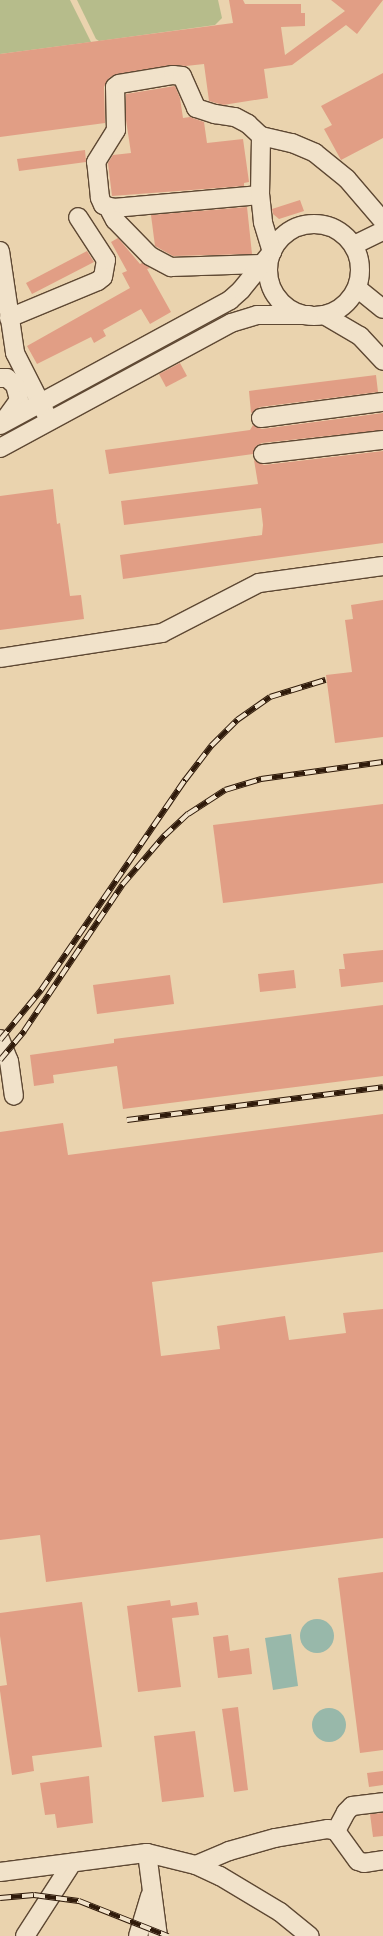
<!DOCTYPE html>
<style>
body{margin:0}
#map{position:relative;width:383px;height:1936px;overflow:hidden;background:#ead3ae;font-family:"EB Garamond",serif}
div>[style]{position:absolute}
.green>*{inset:0;background:#b6bc8b}
.water>*{inset:0;background:#98b8aa}
.round{border-radius:50%}
.building>*{inset:0;background:#e19e85}
.roads{filter:drop-shadow(1px 0 #5e4833) drop-shadow(-1px 0 #5e4833) drop-shadow(0 1px #5e4833) drop-shadow(0 -1px #5e4833)}
.minor>*{height:18px;margin:-9px;padding:0 9px;transform-origin:9px;border-radius:9px;background:#f1e2ca}
.minor>.ring{margin:-9px;padding:0;box-sizing:content-box;background:none;border:18px solid #f1e2ca;border-radius:50%}
.rail>*{height:5.5px;margin-top:-2.75px;transform-origin:0;background:repeating-linear-gradient(90deg,#f1e2ca 0 11px,#2f1a0a 0 22px);box-sizing:border-box;border-block:1px solid #2f1a0a}
span{translate:-50% -50%;white-space:nowrap;text-align:center;line-height:1.15;-webkit-text-stroke:4.5px #f1e2ca;paint-order:stroke}
</style>
<div id="map">
<div class="green">
<div style="clip-path:polygon(0 0,70px 0,91px 42px,0 54px)"></div>
<div style="clip-path:polygon(77px 0,218px 0,222px 18px,215px 25px,99px 41px,96px 39px)"></div>
</div>
<div class="water">
<div class="round" style="left:300px;top:1619px;width:34px;height:34px"></div>
<div style="clip-path:polygon(291px 1634px,298px 1686px,273px 1690px,265px 1638px)"></div>
<div class="round" style="left:312px;top:1708px;width:34px;height:34px"></div>
</div>
<div class="building">
<div style="clip-path:polygon(229px 0,243px 0,245px 4px,301px 4px,301px 13px,305px 13px,305px 26px,281px 27px,285px 55px,345px 11px,331px 0,383px 0,357px 34px,346px 25px,292px 65px,264px 69px,268px 98px,223px 105px,209px 101px,204px 64px,186px 66px,171px 65px,117px 74px,109px 78px,104px 87px,105px 123px,0 137px,0 54px,233px 23px)"></div>
<div style="clip-path:polygon(383px 73px,383px 138px,341px 160px,324px 129px,332px 125px,321px 106px)"></div>
<div style="clip-path:polygon(175px 86px,180px 98px,183px 118px,190px 117px,204px 122px,207px 143px,243px 139px,249px 182px,244px 183px,244px 186px,112px 196px,108px 163px,113px 155px,131px 153px,126px 120px,126px 94px)"></div>
<div style="clip-path:polygon(85px 150px,86px 162px,19px 171px,17px 159px)"></div>
<div style="clip-path:polygon(300px 200px,304px 211px,279px 219px,273px 214px,272px 209px)"></div>
<div style="clip-path:polygon(247px 207px,252px 254px,173px 256px,155px 246px,151px 215px)"></div>
<div style="clip-path:polygon(118px 238px,140px 264px,142px 263px,150px 268px,147px 269px,171px 312px,150px 324px,141px 309px,103px 330px,106px 336px,94px 343px,91px 337px,37px 364px,27px 346px,130px 288px,122px 273px,127px 271px,111px 242px)"></div>
<div style="clip-path:polygon(87px 251px,94px 262px,32px 294px,26px 283px)"></div>
<div style="clip-path:polygon(180px 363px,187px 376px,166px 387px,159px 374px)"></div>
<div style="clip-path:polygon(376px 375px,378px 392px,260px 407px,251px 413px,249px 391px)"></div>
<div style="clip-path:polygon(383px 413px,383px 430px,262px 443px,256px 446px,253px 454px,109px 474px,105px 450px,250px 430px,253px 425px,262px 429px)"></div>
<div style="clip-path:polygon(383px 451px,383px 543px,123px 579px,120px 555px,262px 535px,263px 525px,261px 508px,124px 525px,121px 501px,258px 484px,254px 460px,264px 465px)"></div>
<div style="clip-path:polygon(53px 489px,57px 524px,60px 523px,70px 596px,81px 595px,84px 619px,0 630px,0 496px)"></div>
<div style="clip-path:polygon(383px 600px,383px 737px,335px 743px,326px 675px,352px 672px,345px 620px,353px 619px,351px 605px)"></div>
<div style="clip-path:polygon(383px 804px,383px 883px,223px 903px,213px 825px)"></div>
<div style="clip-path:polygon(383px 950px,383px 982px,341px 987px,339px 969px,345px 969px,343px 954px)"></div>
<div style="clip-path:polygon(294px 970px,296px 988px,260px 992px,258px 974px)"></div>
<div style="clip-path:polygon(170px 975px,174px 1004px,97px 1014px,93px 985px)"></div>
<div style="clip-path:polygon(383px 1005px,383px 1076px,123px 1109px,117px 1066px,53px 1075px,54px 1083px,34px 1086px,30px 1055px,114px 1043px,114px 1039px)"></div>
<div style="clip-path:polygon(383px 1114px,383px 1252px,152px 1282px,161px 1356px,220px 1349px,217px 1326px,285px 1316px,289px 1340px,346px 1333px,343px 1313px,383px 1309px,383px 1538px,46px 1582px,40px 1535px,0 1540px,0 1132px,63px 1123px,68px 1155px)"></div>
<div style="clip-path:polygon(383px 1572px,383px 1750px,360px 1753px,338px 1578px)"></div>
<div style="clip-path:polygon(170px 1600px,171px 1606px,197px 1602px,199px 1615px,172px 1618px,181px 1687px,138px 1692px,127px 1606px)"></div>
<div style="clip-path:polygon(82px 1602px,102px 1747px,32px 1756px,34px 1771px,12px 1775px,0 1691px,0 1686px,7px 1685px,0 1636px,0 1613px)"></div>
<div style="clip-path:polygon(228px 1635px,230px 1651px,249px 1648px,252px 1674px,218px 1678px,213px 1637px)"></div>
<div style="clip-path:polygon(238px 1707px,248px 1790px,234px 1792px,222px 1709px)"></div>
<div style="clip-path:polygon(195px 1731px,204px 1797px,162px 1802px,154px 1736px)"></div>
<div style="clip-path:polygon(383px 1771px,383px 1785px,369px 1787px,367px 1773px)"></div>
<div style="clip-path:polygon(89px 1776px,93px 1823px,57px 1828px,55px 1814px,45px 1815px,40px 1783px)"></div>
<div style="clip-path:polygon(383px 1813px,383px 1836px,373px 1837px,370px 1814px)"></div>
</div>
<div class="roads">
<div class="minor">
<div style="left:260px;top:195px;width:147px;rotate:174.9deg"></div>
<div style="left:114px;top:208px;width:11px;rotate:-165deg"></div>
<div style="left:103px;top:205px;width:8px;rotate:-113deg"></div>
<div style="left:100px;top:198px;width:36px;rotate:-96deg"></div>
<div style="left:96px;top:162px;width:38px;rotate:-58deg"></div>
<div style="left:116px;top:130px;width:43px;rotate:-91.3deg"></div>
<div style="left:115px;top:87px;width:5px;rotate:-37deg"></div>
<div style="left:119px;top:84px;width:55px;rotate:-9.5deg"></div>
<div style="left:173px;top:75px;width:9px;rotate:6deg"></div>
<div style="left:182px;top:76px;width:35px;rotate:66deg"></div>
<div style="left:196px;top:108px;width:20px;rotate:18deg"></div>
<div style="left:215px;top:114px;width:20px;rotate:9deg"></div>
<div style="left:235px;top:117px;width:15px;rotate:28deg"></div>
<div style="left:248px;top:124px;width:18px;rotate:43deg"></div>
<div style="left:261px;top:136px;width:32px;rotate:13deg"></div>
<div style="left:292px;top:143px;width:25px;rotate:23deg"></div>
<div style="left:315px;top:153px;width:41px;rotate:39.1deg"></div>
<div style="left:347px;top:179px;width:55px;rotate:49.4deg"></div>
<div style="left:108px;top:207px;width:15px;rotate:62deg"></div>
<div style="left:115px;top:220px;width:50px;rotate:45.8deg"></div>
<div style="left:150px;top:256px;width:24px;rotate:28deg"></div>
<div style="left:171px;top:267px;width:90px;rotate:-1.9deg"></div>
<div class="ring" style="left:268px;top:224px;width:74px;height:74px"></div>
<div style="left:354px;top:245px;width:32px;rotate:-26deg"></div>
<div style="left:0;top:251px;width:103px;rotate:81.6deg"></div>
<div style="left:15px;top:353px;width:68px;rotate:63.1deg"></div>
<div style="left:357px;top:288px;width:33px;rotate:39deg"></div>
<div style="left:324px;top:315px;width:42px;rotate:30.3deg"></div>
<div style="left:360px;top:336px;width:34px;rotate:47deg"></div>
<div style="left:9px;top:318px;width:96px;rotate:-22.6deg"></div>
<div style="left:98px;top:281px;width:6px;rotate:-39deg"></div>
<div style="left:103px;top:277px;width:17px;rotate:-80deg"></div>
<div style="left:106px;top:260px;width:51px;rotate:-123.1deg"></div>
<div style="left:0;top:378px;width:7px"></div>
<div style="left:7px;top:378px;width:11px;rotate:41deg"></div>
<div style="left:15px;top:385px;width:16px;rotate:75deg"></div>
<div style="left:19px;top:400px;width:24px;rotate:126deg"></div>
<div style="left:261px;top:418px;width:123px;rotate:-7.5deg"></div>
<div style="left:0;top:425px;width:262px;rotate:-28.5deg"></div>
<div style="left:230px;top:300px;width:15px;rotate:-42deg"></div>
<div style="left:241px;top:290px;width:49px;rotate:-50.8deg"></div>
<div style="left:272px;top:252px;width:31px;rotate:-107deg"></div>
<div style="left:263px;top:222px;width:27px;rotate:-96deg"></div>
<div style="left:260px;top:195px;width:59px;rotate:-89deg"></div>
<div style="left:0;top:448px;width:263px;rotate:-28.4deg"></div>
<div style="left:231px;top:323px;width:27px;rotate:-17deg"></div>
<div style="left:257px;top:315px;width:52px"></div>
<div style="left:263px;top:454px;width:121px;rotate:-6.7deg"></div>
<div style="left:0;top:658px;width:164px;rotate:-8.8deg"></div>
<div style="left:162px;top:633px;width:109px;rotate:-27.3deg"></div>
<div style="left:259px;top:583px;width:125px;rotate:-7.8deg"></div>
<div style="left:0;top:1039px;width:24px;rotate:68deg"></div>
<div style="left:9px;top:1061px;width:35px;rotate:82deg"></div>
<div style="left:336px;top:1831px;width:21px;rotate:-62deg"></div>
<div style="left:346px;top:1812px;width:8px;rotate:-45deg"></div>
<div style="left:352px;top:1806px;width:31px;rotate:-7deg"></div>
<div style="left:147px;top:1853px;width:84px;rotate:82.5deg"></div>
<div style="left:196px;top:1865px;width:36px;rotate:-23deg"></div>
<div style="left:229px;top:1851px;width:48px;rotate:-15.8deg"></div>
<div style="left:275px;top:1838px;width:54px;rotate:-9.6deg"></div>
<div style="left:328px;top:1829px;width:8px;rotate:14deg"></div>
<div style="left:336px;top:1831px;width:37px;rotate:54deg"></div>
<div style="left:358px;top:1861px;width:6px;rotate:18deg"></div>
<div style="left:364px;top:1863px;width:19px;rotate:-9deg"></div>
<div style="left:0;top:1872px;width:148px;rotate:-7.4deg"></div>
<div style="left:147px;top:1853px;width:50px;rotate:13.8deg"></div>
<div style="left:196px;top:1865px;width:26px;rotate:25deg"></div>
<div style="left:220px;top:1876px;width:70px;rotate:31deg"></div>
<div style="left:280px;top:1912px;width:38px;rotate:39deg"></div>
<div style="left:25px;top:1936px;width:87px;rotate:-57.2deg"></div>
<div style="left:138px;top:1936px;width:42px;rotate:-73.3deg"></div>
</div>
</div>
<div class="rail">
<div style="left:0;top:1040px;width:65px;rotate:-50.6deg"></div>
<div style="left:41px;top:990px;width:255px;rotate:-55.6deg"></div>
<div style="left:185px;top:780px;width:43px;rotate:-52.6deg"></div>
<div style="left:211px;top:746px;width:37px;rotate:-45deg"></div>
<div style="left:237px;top:720px;width:40px;rotate:-34.9deg"></div>
<div style="left:270px;top:697px;width:58px;rotate:-17.2deg"></div>
<div style="left:0;top:1060px;width:38px;rotate:-50deg"></div>
<div style="left:24px;top:1031px;width:176px;rotate:-56.1deg"></div>
<div style="left:122px;top:885px;width:65px;rotate:-49.4deg"></div>
<div style="left:164px;top:836px;width:33px;rotate:-43deg"></div>
<div style="left:188px;top:814px;width:44px;rotate:-33deg"></div>
<div style="left:225px;top:790px;width:38px;rotate:-17deg"></div>
<div style="left:261px;top:779px;width:123px;rotate:-7.9deg"></div>
<div style="left:127px;top:1120px;width:258px;rotate:-7.3deg"></div>
<div style="left:0;top:1898px;width:34px;rotate:-5deg"></div>
<div style="left:34px;top:1895px;width:45px;rotate:7.6deg"></div>
<div style="left:79px;top:1901px;width:96px;rotate:21.5deg"></div>
</div>
</div>
